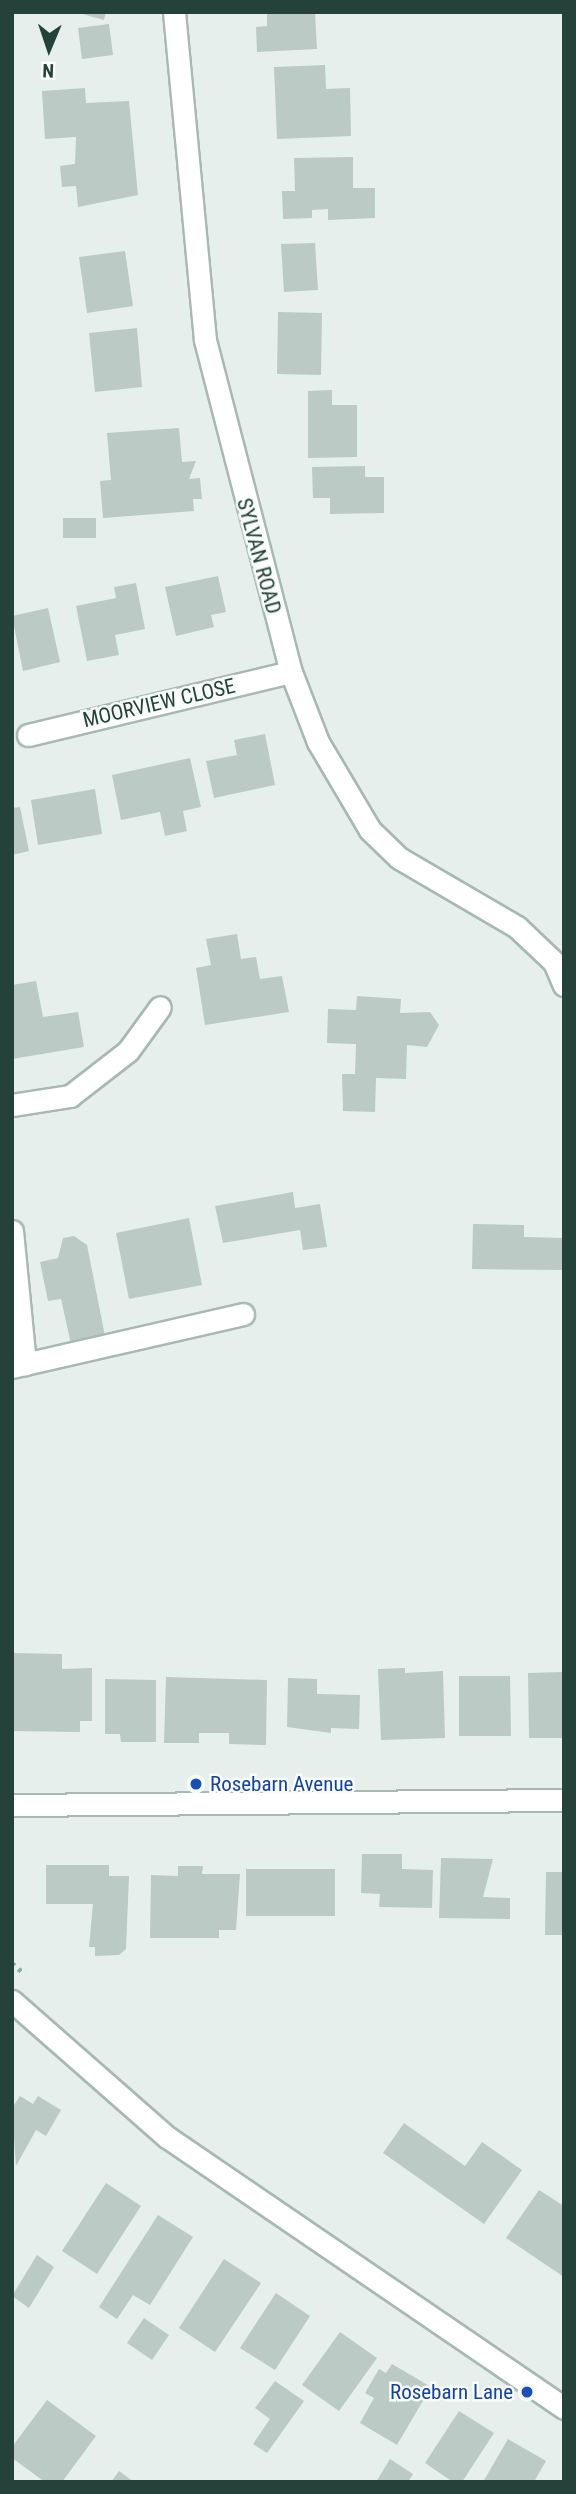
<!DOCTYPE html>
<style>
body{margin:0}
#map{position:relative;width:576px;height:2494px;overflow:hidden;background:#e6efeb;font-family:"Roboto Condensed",sans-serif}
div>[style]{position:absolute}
.building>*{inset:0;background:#bbcac4}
.path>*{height:4.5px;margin-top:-2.25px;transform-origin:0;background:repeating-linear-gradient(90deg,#86b3a5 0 3.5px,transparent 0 8.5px)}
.roads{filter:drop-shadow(2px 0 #a8b8b2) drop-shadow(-2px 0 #a8b8b2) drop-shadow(0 2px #a8b8b2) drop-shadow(0 -2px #a8b8b2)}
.minor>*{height:21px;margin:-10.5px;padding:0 10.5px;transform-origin:10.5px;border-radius:10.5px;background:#fff}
.dots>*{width:19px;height:19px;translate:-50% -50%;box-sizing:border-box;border:4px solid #f7fbf9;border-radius:50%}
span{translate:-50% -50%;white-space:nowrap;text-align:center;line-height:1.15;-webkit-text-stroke:5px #f7fbf9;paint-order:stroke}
.street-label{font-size:21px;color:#24423a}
.transit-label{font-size:21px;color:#164399}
.left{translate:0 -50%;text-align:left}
.right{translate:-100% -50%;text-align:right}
.frame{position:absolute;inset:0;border:14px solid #24423a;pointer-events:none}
.north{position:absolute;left:14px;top:14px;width:70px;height:70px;-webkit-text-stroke:5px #f7fbf9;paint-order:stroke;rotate:182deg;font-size:19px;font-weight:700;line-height:28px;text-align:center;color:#24423a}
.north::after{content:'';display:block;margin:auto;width:24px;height:32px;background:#24423a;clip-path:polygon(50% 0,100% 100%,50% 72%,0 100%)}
</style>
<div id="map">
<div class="building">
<div style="clip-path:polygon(75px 12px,106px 12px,104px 20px)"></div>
<div style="clip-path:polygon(267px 12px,315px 12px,317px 49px,257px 52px,256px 27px,267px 26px)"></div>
<div style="clip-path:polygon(109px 24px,113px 55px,82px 59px,78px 28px)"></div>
<div style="clip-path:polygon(325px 65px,326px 89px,350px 88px,351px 136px,277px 139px,274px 67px)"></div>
<div style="clip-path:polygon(85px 88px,86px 103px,129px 101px,138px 195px,78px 207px,76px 186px,62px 187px,60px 166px,75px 164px,76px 137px,45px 139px,42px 91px)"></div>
<div style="clip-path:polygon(353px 157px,353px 188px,375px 188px,375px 218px,328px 220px,328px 209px,312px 210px,312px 218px,283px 219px,282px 191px,295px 191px,294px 158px)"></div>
<div style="clip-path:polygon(315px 243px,318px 290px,284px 292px,281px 244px)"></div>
<div style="clip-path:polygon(125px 251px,133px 306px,87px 313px,79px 257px)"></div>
<div style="clip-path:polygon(278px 312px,322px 313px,321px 375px,277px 374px)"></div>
<div style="clip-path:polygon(137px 328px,142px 387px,95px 392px,89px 333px)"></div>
<div style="clip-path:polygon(332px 390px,332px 405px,357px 405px,357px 457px,308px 458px,308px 391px)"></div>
<div style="clip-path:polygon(179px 428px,182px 462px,196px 461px,189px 479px,200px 478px,202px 499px,193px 499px,194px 511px,103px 518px,100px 481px,111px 480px,107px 433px)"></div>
<div style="clip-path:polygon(365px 466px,365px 477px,384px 477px,384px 513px,330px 514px,330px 498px,313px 498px,312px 467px)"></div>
<div style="clip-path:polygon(63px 518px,96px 518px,96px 538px,63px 538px)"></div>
<div style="clip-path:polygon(218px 576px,226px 612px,211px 615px,214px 627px,176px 636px,165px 587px)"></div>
<div style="clip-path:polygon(136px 583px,145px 629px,115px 635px,119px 655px,87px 661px,76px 606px,116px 598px,114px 587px)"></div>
<div style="clip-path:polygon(48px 608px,60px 662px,23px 671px,12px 616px)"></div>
<div style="clip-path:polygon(265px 734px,275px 785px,214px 798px,206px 761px,237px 755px,234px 740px)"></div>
<div style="clip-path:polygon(190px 758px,201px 807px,183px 811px,187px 831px,165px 836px,160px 812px,121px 820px,112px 775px)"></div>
<div style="clip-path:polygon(95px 789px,102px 834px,38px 845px,31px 800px)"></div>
<div style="clip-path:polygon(20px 807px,29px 851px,12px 855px,12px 808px)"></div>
<div style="clip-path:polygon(237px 934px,241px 959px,256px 957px,260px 979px,282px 976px,289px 1012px,205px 1025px,196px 968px,211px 965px,206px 939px)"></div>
<div style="clip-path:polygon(36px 981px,43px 1017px,78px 1012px,84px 1047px,12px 1059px,12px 985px)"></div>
<div style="clip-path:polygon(357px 996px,401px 999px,400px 1013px,430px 1012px,439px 1025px,427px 1047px,407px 1045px,406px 1079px,376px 1078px,375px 1112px,343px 1111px,342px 1074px,355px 1074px,356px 1044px,327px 1043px,328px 1009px,356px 1010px)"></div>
<div style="clip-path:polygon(293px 1192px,295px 1208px,320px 1204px,327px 1247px,303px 1250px,300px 1230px,223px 1243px,215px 1206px)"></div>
<div style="clip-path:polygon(189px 1218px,202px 1285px,129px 1299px,116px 1233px)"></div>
<div style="clip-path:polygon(473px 1224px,524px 1225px,524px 1237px,564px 1238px,564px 1270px,472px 1269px)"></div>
<div style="clip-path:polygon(74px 1236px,87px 1245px,105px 1336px,71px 1344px,61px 1299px,48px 1301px,40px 1262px,58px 1258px,63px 1238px)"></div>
<div style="clip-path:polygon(14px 1653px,62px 1654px,62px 1669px,92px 1668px,92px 1721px,80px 1721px,80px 1732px,12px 1731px)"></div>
<div style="clip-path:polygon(405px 1668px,405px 1673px,443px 1671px,445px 1738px,381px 1740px,378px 1669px)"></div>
<div style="clip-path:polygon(564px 1672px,564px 1738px,529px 1738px,528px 1673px)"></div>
<div style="clip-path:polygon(459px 1676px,510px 1676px,511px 1736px,459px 1736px)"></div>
<div style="clip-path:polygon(166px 1677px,267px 1680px,266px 1745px,229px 1744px,229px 1733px,199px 1733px,199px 1743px,164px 1743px)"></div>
<div style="clip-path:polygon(288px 1678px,317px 1679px,317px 1694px,360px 1695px,359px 1729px,331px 1728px,331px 1733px,287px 1727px)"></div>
<div style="clip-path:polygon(105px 1679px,156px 1680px,156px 1742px,121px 1742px,120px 1734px,105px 1734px)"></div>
<div style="clip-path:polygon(362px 1854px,402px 1854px,402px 1869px,433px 1870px,432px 1908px,379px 1907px,380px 1894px,361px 1893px)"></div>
<div style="clip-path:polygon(441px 1858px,493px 1859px,483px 1897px,510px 1898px,510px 1919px,439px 1918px)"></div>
<div style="clip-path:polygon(46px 1865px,109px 1865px,109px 1876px,129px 1876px,126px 1949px,119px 1955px,95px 1956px,95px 1947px,89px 1947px,93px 1904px,46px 1904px)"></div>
<div style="clip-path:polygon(178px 1866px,203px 1866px,202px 1874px,240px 1874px,236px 1930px,219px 1930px,219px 1938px,150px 1938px,151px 1875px,178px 1876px)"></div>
<div style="clip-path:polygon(246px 1869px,335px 1869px,335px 1916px,246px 1916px)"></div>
<div style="clip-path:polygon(546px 1872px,564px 1872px,564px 1935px,545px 1935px)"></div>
<div style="clip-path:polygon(20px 2096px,33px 2104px,38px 2096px,61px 2110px,46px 2136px,36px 2130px,16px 2166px,12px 2108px)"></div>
<div style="clip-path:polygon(404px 2123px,465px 2166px,482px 2142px,522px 2170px,484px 2224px,383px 2153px)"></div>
<div style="clip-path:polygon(106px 2183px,141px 2206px,97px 2274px,62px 2251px)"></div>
<div style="clip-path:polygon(539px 2190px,564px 2206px,564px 2277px,506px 2238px)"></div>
<div style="clip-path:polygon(158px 2215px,193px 2237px,150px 2305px,133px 2295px,117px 2319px,99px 2307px)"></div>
<div style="clip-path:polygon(37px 2255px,54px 2267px,29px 2308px,12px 2296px)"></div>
<div style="clip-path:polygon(224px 2259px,261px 2283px,215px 2352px,179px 2328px)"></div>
<div style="clip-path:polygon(276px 2293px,310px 2316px,275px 2370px,240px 2348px)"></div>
<div style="clip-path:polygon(144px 2318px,169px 2335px,152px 2360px,127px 2343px)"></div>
<div style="clip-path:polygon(340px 2332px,377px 2358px,339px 2411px,302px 2385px)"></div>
<div style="clip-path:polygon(392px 2364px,431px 2387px,397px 2445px,360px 2423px,374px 2398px,365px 2393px,379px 2369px,386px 2373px)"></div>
<div style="clip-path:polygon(275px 2381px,304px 2401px,267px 2453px,253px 2444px,270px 2419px,255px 2408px)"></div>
<div style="clip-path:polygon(47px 2400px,96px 2436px,62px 2482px,45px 2482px,12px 2458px,12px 2447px)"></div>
<div style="clip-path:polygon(459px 2411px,494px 2433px,462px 2482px,453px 2482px,425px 2463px)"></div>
<div style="clip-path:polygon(508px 2439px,546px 2461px,534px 2482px,483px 2482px)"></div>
<div style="clip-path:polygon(390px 2459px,413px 2474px,408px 2482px,376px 2482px)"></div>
<div style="clip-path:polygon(119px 2471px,134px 2482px,111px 2482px)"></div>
</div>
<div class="path">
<div style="left:12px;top:1963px;width:17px;rotate:40deg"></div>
</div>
<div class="roads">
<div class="minor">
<div style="left:174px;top:12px;width:329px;rotate:84.6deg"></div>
<div style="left:205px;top:340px;width:343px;rotate:75.5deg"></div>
<div style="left:291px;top:672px;width:75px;rotate:68.9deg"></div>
<div style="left:318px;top:742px;width:102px;rotate:59.4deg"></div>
<div style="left:370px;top:830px;width:40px;rotate:44deg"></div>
<div style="left:399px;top:858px;width:137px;rotate:30.3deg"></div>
<div style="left:517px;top:927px;width:51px;rotate:43.4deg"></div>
<div style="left:554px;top:962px;width:25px;rotate:67deg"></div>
<div style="left:28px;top:735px;width:270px;rotate:-13.5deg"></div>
<div style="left:12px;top:1105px;width:59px;rotate:-8.8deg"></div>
<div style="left:70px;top:1096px;width:73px;rotate:-37.8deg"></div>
<div style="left:128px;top:1051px;width:54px;rotate:-54deg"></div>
<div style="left:12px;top:1231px;width:134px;rotate:84.4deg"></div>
<div style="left:12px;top:1367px;width:237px;rotate:-12.9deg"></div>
<div style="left:12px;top:1805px;width:552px;rotate:-0.52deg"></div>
<div style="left:12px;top:2001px;width:206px;rotate:41.3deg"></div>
<div style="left:167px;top:2137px;width:481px;rotate:34.3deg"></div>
</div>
</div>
<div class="dots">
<div style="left:196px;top:1784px;background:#1a4fb4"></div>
<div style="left:527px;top:2392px;background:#1a4fb4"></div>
</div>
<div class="street-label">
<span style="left:259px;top:556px;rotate:75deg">SYLVAN ROAD</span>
<span style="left:159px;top:703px;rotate:-13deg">MOORVIEW CLOSE</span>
</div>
<div class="transit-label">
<span class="left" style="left:210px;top:1784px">Rosebarn Avenue</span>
<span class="right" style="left:513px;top:2392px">Rosebarn Lane</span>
</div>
<div class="frame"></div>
<div class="north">N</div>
</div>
